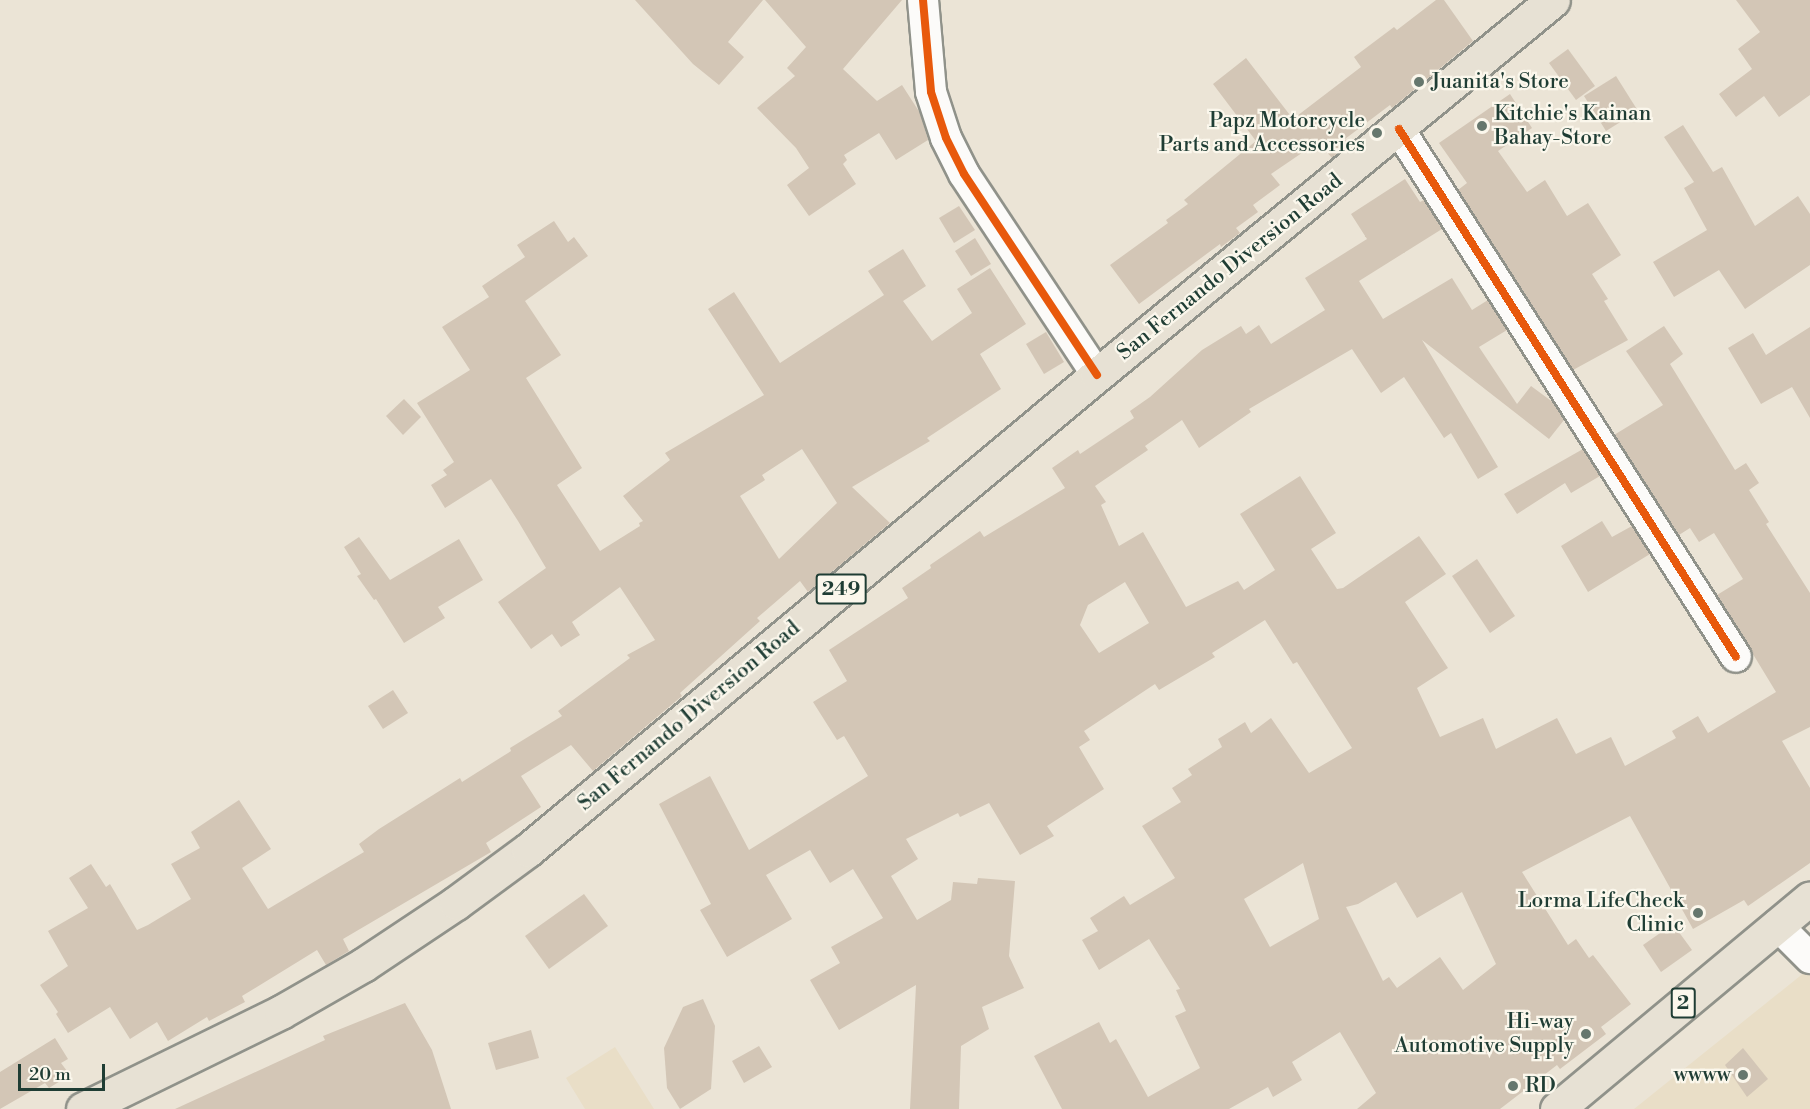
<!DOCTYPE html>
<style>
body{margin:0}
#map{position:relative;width:1810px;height:1109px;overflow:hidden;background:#ebe4d6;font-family:"Libre Bodoni",serif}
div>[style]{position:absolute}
.built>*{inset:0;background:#e9dec7}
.building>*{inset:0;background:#d3c6b6}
.roads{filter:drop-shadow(2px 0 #90928a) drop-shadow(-2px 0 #90928a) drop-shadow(0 2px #90928a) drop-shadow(0 -2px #90928a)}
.minor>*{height:30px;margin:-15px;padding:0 15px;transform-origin:15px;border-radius:15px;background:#fcfbf9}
.major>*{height:33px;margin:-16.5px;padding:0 16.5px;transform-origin:16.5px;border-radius:16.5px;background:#e7e1d4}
.highway>*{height:33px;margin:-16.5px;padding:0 16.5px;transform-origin:16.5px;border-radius:16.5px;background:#e7e1d4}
.cycleway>*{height:8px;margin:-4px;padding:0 4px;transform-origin:4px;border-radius:4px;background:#e8590c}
.dots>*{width:16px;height:16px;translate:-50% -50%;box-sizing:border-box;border:3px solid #fbf7ec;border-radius:50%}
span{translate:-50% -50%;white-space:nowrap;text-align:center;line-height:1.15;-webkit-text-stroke:4.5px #fbf7ec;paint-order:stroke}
.shield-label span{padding:2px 4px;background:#fbf7ec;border:2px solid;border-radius:4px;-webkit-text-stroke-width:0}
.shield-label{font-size:20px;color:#1f3d34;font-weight:700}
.poi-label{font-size:21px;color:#1f3d34}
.left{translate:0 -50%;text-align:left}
.right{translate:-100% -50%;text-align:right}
.street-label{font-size:21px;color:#1f3d34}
.scale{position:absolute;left:18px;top:1064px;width:87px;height:27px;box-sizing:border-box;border:3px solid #1f3d34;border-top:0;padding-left:8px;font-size:18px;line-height:21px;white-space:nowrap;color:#1f3d34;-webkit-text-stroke:4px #fbf7ec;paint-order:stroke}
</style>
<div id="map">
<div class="built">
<div style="clip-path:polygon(1810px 968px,1810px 1109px,1634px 1109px)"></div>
<div style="clip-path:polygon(615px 1047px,654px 1109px,585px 1109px,566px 1078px)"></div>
</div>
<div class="building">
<div style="clip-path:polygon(635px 0,763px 0,728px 42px,744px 57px,719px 85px,693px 64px)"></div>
<div style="clip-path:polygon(765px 0,902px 0,843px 69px,877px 101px,902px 85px,920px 113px,928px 140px,896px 160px,879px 133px,844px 155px,847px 160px,843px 164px,856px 184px,809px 216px,787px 185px,809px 168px,796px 148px,757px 108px,795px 76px,787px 68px,806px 47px)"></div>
<div style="clip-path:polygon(1436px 0,1444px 0,1473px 41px,1392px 108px,1390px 105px,1345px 139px,1349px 144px,1332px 158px,1318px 142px,1271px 174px,1280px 185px,1253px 205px,1258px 212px,1236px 228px,1240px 233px,1221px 247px,1220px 244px,1139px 304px,1110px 265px,1168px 223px,1166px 220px,1188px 204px,1184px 200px,1256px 141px,1213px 84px,1246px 58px,1293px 119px,1361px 67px,1354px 57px,1394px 27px,1397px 30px)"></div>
<div style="clip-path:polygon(1736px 0,1810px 0,1810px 95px,1779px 117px,1764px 96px,1736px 117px,1719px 94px,1752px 69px,1738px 49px,1760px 32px)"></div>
<div style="clip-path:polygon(1568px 49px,1595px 86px,1576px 100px,1549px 63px)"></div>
<div style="clip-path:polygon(1616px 76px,1638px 111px,1606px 131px,1584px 96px)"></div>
<div style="clip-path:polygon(1510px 94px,1532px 128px,1498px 151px,1527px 192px,1545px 180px,1567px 216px,1588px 203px,1621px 255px,1592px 274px,1608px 299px,1604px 301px,1628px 340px,1573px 370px,1458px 190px,1467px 183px,1439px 143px)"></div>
<div style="clip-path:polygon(1683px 125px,1713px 172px,1722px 167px,1755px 226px,1798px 196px,1810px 214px,1810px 265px,1745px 309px,1719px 270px,1674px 297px,1653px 262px,1707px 230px,1684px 188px,1694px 182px,1664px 137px)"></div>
<div style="clip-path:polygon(evenodd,1405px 179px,1420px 202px,1424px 200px,1442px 229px,1359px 281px,1383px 319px,1452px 278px,1472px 310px,1488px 300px,1507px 330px,1479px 347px,1517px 404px,1531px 386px,1554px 403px,1564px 420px,1549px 439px,1422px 340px,1498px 467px,1478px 479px,1451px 433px,1444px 438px,1404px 377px,1381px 393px,1352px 349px,1249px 409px,1251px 412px,1199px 448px,1182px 420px,1145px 446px,1148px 450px,1095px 486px,1106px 502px,1101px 505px,1119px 546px,1143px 532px,1186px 607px,1238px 581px,1244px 590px,1275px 570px,1240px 514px,1300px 476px,1336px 533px,1311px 549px,1337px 589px,1343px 588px,1419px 536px,1446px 574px,1405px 602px,1448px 668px,1417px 688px,1440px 737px,1483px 718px,1496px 749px,1557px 718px,1576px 754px,1611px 737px,1625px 766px,1676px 738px,1672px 731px,1698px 716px,1708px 733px,1776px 692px,1717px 595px,1743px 579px,1714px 533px,1699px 542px,1690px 528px,1679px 535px,1614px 435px,1663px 405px,1626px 351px,1664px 326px,1683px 354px,1670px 364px,1735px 470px,1746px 463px,1759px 483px,1749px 490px,1769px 522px,1766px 524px,1810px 593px,1810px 727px,1782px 741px,1810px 788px,1810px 863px,1748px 906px,1744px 900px,1693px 929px,1630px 816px,1522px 872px,1568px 945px,1576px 939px,1589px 958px,1593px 955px,1631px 1004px,1601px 1027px,1606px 1034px,1560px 1069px,1557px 1065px,1500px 1109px,1357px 1109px,1376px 1093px,1340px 1032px,1292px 1062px,1302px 1080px,1273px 1097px,1268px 1087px,1229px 1109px,1062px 1109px,1034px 1056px,1099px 1022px,1110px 1043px,1116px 1039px,1148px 1097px,1200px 1068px,1175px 1016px,1186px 1011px,1176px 990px,1180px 989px,1149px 939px,1099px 970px,1082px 940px,1098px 931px,1090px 918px,1124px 896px,1130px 905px,1175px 878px,1142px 826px,1181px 802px,1172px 788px,1192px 775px,1188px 769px,1222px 747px,1218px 739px,1245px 722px,1251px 733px,1271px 718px,1309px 773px,1352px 748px,1297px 662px,1293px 664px,1265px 620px,1212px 653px,1215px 657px,1159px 690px,1155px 684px,1084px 731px,1090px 740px,1079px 747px,1104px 789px,1047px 826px,1054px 836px,1020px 855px,989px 803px,960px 817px,958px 813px,906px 839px,918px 859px,891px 876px,917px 920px,951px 900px,953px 882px,977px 884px,978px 878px,1015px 881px,1009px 956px,1024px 988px,982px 1007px,989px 1029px,961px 1046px,959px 1109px,910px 1109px,916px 985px,839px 1030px,810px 980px,840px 963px,831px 947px,883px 918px,853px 869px,830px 883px,810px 850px,766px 875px,792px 919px,727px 957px,700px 910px,711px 904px,659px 804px,710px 776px,749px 850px,868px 776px,844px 736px,837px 740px,813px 702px,847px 681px,829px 650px,908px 598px,902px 588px,931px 568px,930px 565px,980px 531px,984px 537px,1065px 488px,1052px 468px,1078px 450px,1080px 454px,1134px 418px,1130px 411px,1150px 397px,1202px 350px,1241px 326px,1246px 334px,1259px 325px,1271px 344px,1325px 310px,1305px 278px,1367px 239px,1351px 214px,1405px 179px,1125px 582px,1149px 623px,1099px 653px,1080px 625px,1088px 605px,1125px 582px,1405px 179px,1303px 863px,1319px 919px,1270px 947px,1244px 899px,1303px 863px,1405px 179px,1396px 882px,1417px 918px,1462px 892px,1496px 964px,1463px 990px,1440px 957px,1397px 988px,1389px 977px,1383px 981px,1346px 907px,1358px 904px,1396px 882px)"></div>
<div style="clip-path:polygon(959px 206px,975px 230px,954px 243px,939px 218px)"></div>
<div style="clip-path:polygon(evenodd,554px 221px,568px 242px,574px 237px,588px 256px,525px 301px,561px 355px,526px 378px,582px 468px,557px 485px,600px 551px,640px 526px,639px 523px,643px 521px,623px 496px,670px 460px,665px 453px,764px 395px,708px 309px,734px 292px,780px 363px,884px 295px,868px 271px,903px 249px,926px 286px,903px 301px,932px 341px,972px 313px,957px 289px,990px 268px,1026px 324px,980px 354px,1001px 389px,927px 438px,930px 441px,852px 487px,890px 523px,808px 592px,800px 581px,757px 618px,760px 621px,680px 693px,682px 696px,593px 771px,571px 745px,521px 776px,541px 807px,486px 843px,491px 852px,343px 939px,349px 951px,326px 965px,317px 950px,242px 996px,245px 1002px,209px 1021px,207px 1017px,168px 1041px,157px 1022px,130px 1039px,110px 1007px,68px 1033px,56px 1014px,58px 1012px,40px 985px,68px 966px,48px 931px,88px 908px,69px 878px,91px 864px,106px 887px,110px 884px,137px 930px,148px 925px,191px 899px,171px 864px,200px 848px,191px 832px,239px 800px,271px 849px,242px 868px,268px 909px,364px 852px,359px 844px,379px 829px,460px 778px,462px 782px,511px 751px,510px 748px,562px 716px,558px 711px,630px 658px,627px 655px,655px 640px,620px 587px,572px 622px,580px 635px,561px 647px,552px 634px,531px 649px,498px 602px,546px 568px,518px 521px,491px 479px,445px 508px,431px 485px,447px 475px,443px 470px,454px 462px,417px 403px,470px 370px,442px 327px,489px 297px,482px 286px,525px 257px,517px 245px,554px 221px,802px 449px,837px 503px,779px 559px,740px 496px,765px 480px,762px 475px,802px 449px)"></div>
<div style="clip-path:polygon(975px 238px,991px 264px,971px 276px,955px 251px)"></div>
<div style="clip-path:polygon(1810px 327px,1810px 418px,1792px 387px,1761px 404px,1728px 348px,1753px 333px,1766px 355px)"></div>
<div style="clip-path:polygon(1046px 332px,1064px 362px,1044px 374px,1026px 344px)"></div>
<div style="clip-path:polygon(404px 399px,421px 417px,403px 435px,386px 416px)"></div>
<div style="clip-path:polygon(1583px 449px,1600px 476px,1571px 493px,1565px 483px,1517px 514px,1504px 494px)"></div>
<div style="clip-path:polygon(1602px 521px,1612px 537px,1632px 526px,1650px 554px,1588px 592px,1561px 546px)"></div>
<div style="clip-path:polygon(359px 537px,390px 580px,459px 539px,483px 580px,438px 607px,445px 618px,404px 643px,376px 599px,374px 600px,357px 576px,361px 574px,344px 547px)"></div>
<div style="clip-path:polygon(1477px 559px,1515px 616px,1490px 633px,1452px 576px)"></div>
<div style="clip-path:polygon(393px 690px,408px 713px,383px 729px,368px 706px)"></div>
<div style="clip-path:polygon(584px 894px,608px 926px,549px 969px,525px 936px)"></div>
<div style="clip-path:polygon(1673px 924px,1692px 950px,1661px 972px,1643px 945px)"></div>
<div style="clip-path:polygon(703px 999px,715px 1026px,711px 1089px,680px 1109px,667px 1088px,664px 1048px,683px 1007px)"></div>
<div style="clip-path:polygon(405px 1003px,432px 1050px,451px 1109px,175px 1109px,325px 1040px,323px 1036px)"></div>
<div style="clip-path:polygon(531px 1030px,539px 1058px,496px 1070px,488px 1043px)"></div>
<div style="clip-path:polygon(55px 1038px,68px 1059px,61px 1063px,70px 1075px,49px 1088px,45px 1083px,0 1109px,0 1072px)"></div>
<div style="clip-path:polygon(759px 1046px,772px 1067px,744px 1083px,732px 1061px)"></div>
<div style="clip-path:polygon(1743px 1048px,1768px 1079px,1747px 1097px,1725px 1065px)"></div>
</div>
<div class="roads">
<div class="minor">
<div style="left:923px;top:0;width:92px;rotate:85deg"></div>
<div style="left:931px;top:92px;width:48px;rotate:71.9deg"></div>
<div style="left:946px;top:138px;width:40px;rotate:63.4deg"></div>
<div style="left:964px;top:174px;width:241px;rotate:56.5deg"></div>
<div style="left:1399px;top:129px;width:626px;rotate:57.45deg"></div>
<div style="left:1777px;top:925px;width:47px;rotate:45deg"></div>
</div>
<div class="major">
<div style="left:1557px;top:1109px;width:329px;rotate:-39.8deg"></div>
</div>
<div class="highway">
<div style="left:83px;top:1109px;width:220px;rotate:-26.1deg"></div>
<div style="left:281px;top:1012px;width:95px;rotate:-29.8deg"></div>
<div style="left:363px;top:965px;width:112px;rotate:-33.7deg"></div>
<div style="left:456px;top:903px;width:89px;rotate:-36.4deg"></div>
<div style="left:528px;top:850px;width:741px;rotate:-39.86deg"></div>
<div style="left:1097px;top:375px;width:590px;rotate:-39.43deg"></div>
</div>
</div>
<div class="cycleway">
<div style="left:923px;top:0;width:92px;rotate:85deg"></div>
<div style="left:931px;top:92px;width:48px;rotate:71.9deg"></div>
<div style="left:946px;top:138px;width:40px;rotate:63.4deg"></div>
<div style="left:964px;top:174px;width:241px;rotate:56.5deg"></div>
<div style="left:1399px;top:129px;width:626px;rotate:57.45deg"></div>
</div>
<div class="dots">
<div style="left:1419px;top:82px;background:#66776d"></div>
<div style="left:1482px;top:126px;background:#66776d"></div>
<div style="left:1377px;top:133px;background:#66776d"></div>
<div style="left:1698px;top:913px;background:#66776d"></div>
<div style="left:1586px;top:1034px;background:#66776d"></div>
<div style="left:1743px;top:1075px;background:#66776d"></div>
<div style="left:1513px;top:1086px;background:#66776d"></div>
</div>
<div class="shield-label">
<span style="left:841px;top:589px">249</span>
<span style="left:1683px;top:1003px">2</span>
</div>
<div class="poi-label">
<span class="left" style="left:1431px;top:82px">Juanita's Store</span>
<span class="left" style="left:1494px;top:126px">Kitchie's Kainan<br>Bahay-Store</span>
<span class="right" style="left:1365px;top:133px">Papz Motorcycle<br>Parts and Accessories</span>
<span class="right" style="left:1684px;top:913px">Lorma LifeCheck<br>Clinic</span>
<span class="right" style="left:1574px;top:1034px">Hi-way<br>Automotive Supply</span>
<span class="right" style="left:1731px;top:1075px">wwww</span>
<span class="left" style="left:1525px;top:1086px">RD</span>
</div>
<div class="street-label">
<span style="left:1230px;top:267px;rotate:-39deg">San Fernando Diversion Road</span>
<span style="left:689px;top:716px;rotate:-40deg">San Fernando Diversion Road</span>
</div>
<div class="scale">20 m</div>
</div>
